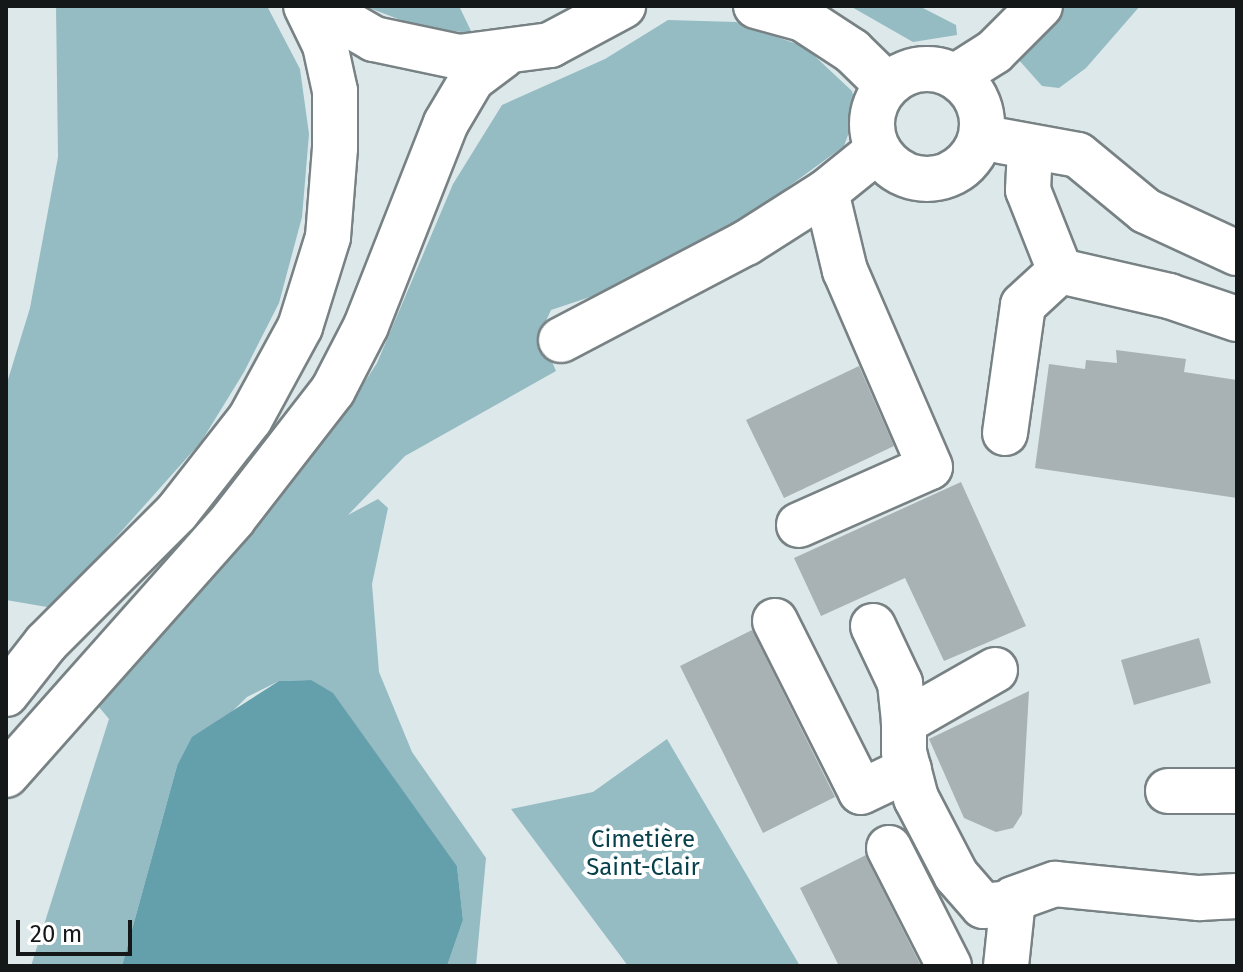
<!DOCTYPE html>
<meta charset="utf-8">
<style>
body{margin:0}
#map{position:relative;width:1243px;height:972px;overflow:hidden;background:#dde8ea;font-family:"Fira Sans",sans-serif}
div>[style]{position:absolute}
.green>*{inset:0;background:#95bbc3}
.water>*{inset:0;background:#649fac}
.building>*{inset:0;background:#a8b2b4}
.roads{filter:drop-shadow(2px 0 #788284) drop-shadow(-2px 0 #788284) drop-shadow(0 2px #788284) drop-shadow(0 -2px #788284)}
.minor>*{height:44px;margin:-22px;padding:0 22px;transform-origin:22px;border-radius:22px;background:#fff}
.minor>.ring{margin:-22px;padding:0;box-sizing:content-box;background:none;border:44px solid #fff;border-radius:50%}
.major>*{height:44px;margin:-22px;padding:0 22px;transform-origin:22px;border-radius:22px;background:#fff}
span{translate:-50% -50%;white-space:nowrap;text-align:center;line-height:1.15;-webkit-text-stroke:8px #fff;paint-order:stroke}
.park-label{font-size:24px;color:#08414b}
.frame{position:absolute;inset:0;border:8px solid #151819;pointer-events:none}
.scale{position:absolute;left:16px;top:920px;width:116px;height:36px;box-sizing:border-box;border:4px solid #151819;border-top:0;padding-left:10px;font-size:24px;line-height:28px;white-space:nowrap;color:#151819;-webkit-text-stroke:6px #fff;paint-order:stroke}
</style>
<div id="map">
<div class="green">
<div style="clip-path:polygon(56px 6px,267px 6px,300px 69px,309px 134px,302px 217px,279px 303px,244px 372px,201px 442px,53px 608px,6px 600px,6px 386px,30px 308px,58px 157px)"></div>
<div style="clip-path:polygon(364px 6px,459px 6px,472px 33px,422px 28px)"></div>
<div style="clip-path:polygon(850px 6px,919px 6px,956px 25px,957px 35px,913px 42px)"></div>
<div style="clip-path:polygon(1060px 6px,1140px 6px,1086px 68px,1059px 88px,1042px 86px,1018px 59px)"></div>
<div style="clip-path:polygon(668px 20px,736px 22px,805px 47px,852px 91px,857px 110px,844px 146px,732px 228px,608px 291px,551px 310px,540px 334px,556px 371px,405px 456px,348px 515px,378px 499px,388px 508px,372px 584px,379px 672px,412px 752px,486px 858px,476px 966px,447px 966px,463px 920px,457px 866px,333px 694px,310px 680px,279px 681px,247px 697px,177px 766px,122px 966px,31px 966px,109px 719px,94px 701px,337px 425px,377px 363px,453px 184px,502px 105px,605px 59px)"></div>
<div style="clip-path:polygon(667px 739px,800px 966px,628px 966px,511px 809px,593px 792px)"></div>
</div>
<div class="water">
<div style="clip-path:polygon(311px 680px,333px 693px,457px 866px,463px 920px,447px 966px,122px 966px,177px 766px,192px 737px,279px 681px)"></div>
</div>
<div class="building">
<div style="clip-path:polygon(1116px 350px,1186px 359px,1184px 372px,1237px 380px,1237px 498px,1035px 468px,1049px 364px,1085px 369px,1086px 360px,1117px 363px)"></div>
<div style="clip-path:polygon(859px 366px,894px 446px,784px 498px,746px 420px)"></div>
<div style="clip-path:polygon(961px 482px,1026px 626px,944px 661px,905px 578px,821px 616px,794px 558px)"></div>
<div style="clip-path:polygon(752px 630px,835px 797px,763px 833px,680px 666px)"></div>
<div style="clip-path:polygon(1199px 638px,1211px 683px,1134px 705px,1121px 660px)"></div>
<div style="clip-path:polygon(1029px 691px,1022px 814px,1013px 828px,996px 832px,964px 818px,929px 739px)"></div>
<div style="clip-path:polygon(866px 855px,867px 859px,921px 966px,839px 966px,800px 888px)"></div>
</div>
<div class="roads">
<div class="minor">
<div style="left:756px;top:6px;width:49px;rotate:15.5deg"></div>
<div style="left:803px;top:19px;width:59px;rotate:33.1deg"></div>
<div style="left:852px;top:51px;width:49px;rotate:44.2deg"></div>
<div class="ring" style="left:872px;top:69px;width:66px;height:66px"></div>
<div style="left:956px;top:76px;width:45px;rotate:-32.3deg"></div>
<div style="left:994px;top:52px;width:65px;rotate:-45deg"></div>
<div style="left:1001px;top:141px;width:78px;rotate:10.3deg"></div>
<div style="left:1078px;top:155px;width:88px;rotate:39.5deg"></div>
<div style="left:1146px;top:211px;width:100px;rotate:24.8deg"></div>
<div style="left:1030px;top:148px;width:42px;rotate:92.7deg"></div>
<div style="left:1028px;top:190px;width:87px;rotate:68.4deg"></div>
<div style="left:1060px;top:271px;width:112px;rotate:12.9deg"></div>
<div style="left:1169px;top:296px;width:72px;rotate:18.7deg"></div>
<div style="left:561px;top:340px;width:209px;rotate:-27.7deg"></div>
<div style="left:746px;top:243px;width:95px;rotate:-32.5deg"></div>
<div style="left:1005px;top:433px;width:129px;rotate:-82deg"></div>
<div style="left:1023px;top:305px;width:50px;rotate:-42.6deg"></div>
<div style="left:799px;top:525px;width:143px;rotate:-23.9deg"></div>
<div style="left:930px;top:467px;width:214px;rotate:-113.4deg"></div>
<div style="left:845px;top:271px;width:81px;rotate:-103.5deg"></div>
<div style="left:826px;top:192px;width:67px;rotate:-38.9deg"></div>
<div style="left:775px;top:621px;width:191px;rotate:63.3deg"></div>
<div style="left:861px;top:792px;width:53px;rotate:-25.6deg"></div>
<div style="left:873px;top:626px;width:63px;rotate:64.7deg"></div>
<div style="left:900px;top:683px;width:39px;rotate:84deg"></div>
<div style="left:995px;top:670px;width:105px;rotate:150.3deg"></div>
<div style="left:904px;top:722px;width:30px;rotate:90deg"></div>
<div style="left:904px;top:752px;width:48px;rotate:75.4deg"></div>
<div style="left:916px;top:798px;width:87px;rotate:62.5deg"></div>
<div style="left:956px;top:875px;width:41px;rotate:48.9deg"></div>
<div style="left:983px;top:906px;width:30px;rotate:-6deg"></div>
<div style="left:1168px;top:791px;width:69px"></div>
<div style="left:889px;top:848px;width:132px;rotate:63deg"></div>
<div style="left:1006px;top:966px;width:67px;rotate:-84deg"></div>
<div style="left:1013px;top:899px;width:45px;rotate:-19.7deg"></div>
<div style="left:1055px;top:884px;width:145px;rotate:5.6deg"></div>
<div style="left:1199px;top:898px;width:38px;rotate:-3deg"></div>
</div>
<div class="major">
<div style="left:317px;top:6px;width:66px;rotate:30.1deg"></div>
<div style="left:374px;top:39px;width:87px;rotate:12deg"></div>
<div style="left:459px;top:57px;width:92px;rotate:-7.5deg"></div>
<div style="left:550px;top:45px;width:83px;rotate:-28.1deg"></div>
<div style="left:6px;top:694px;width:65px;rotate:-51.9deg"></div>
<div style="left:46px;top:643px;width:185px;rotate:-45deg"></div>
<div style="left:177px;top:512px;width:118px;rotate:-51.9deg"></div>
<div style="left:250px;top:419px;width:105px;rotate:-61.5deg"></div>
<div style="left:300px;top:327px;width:94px;rotate:-72.7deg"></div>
<div style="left:328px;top:237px;width:89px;rotate:-85.5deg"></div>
<div style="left:335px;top:148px;width:57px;rotate:-90deg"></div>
<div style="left:335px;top:91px;width:47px;rotate:-102.3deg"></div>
<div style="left:325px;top:45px;width:43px;rotate:-116deg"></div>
<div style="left:6px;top:775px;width:342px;rotate:-48.4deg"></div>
<div style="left:233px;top:519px;width:163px;rotate:-52.2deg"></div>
<div style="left:333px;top:390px;width:72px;rotate:-62.7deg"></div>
<div style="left:366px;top:326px;width:218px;rotate:-68.5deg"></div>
<div style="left:446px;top:123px;width:51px;rotate:-59.4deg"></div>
<div style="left:472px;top:79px;width:38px;rotate:-37deg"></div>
</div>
</div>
<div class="park-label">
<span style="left:643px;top:854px">Cimetière<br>Saint-Clair</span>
</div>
<div class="frame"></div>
<div class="scale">20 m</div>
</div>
